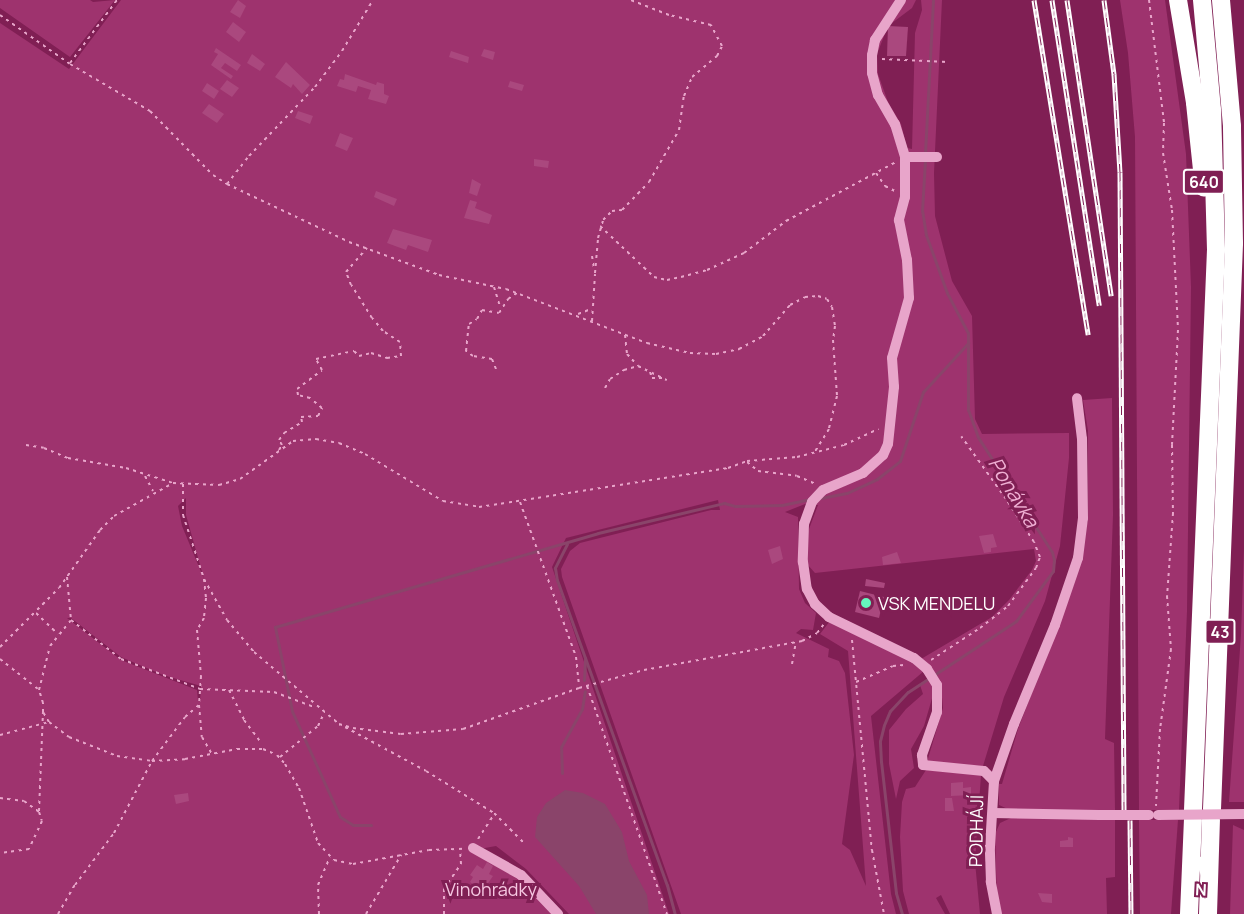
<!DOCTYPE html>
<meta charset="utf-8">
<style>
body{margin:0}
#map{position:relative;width:1244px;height:914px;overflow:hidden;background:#801f54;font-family:Manrope,sans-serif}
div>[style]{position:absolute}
.green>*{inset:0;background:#9e336e}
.water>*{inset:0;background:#8a446a}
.stream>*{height:3px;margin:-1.5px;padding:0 1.5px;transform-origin:1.5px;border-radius:1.5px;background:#8a446a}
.building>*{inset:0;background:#aa487e}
.path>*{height:2px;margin-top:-1px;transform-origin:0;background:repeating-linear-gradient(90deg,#e8a5ca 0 3px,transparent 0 7.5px)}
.minor>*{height:10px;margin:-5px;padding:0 5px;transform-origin:5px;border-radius:5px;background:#e8a5ca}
.highway>*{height:18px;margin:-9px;padding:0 9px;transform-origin:9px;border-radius:9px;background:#fff}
.rail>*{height:5px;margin-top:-2.5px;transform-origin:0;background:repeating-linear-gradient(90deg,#801f54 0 9px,#fff 0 18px);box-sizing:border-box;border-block:2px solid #fff}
.minor-bridge>*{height:10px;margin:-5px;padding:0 5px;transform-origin:5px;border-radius:5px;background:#e8a5ca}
.dots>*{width:16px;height:16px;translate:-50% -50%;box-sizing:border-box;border:3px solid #801f54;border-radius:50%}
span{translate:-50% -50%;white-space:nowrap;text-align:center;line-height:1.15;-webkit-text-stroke:6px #801f54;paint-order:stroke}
.shield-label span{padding:2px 4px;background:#801f54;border:2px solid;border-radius:4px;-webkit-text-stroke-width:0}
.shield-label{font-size:16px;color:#fff;font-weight:700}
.poi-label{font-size:18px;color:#fff}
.left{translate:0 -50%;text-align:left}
.street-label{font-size:18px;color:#fff}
.park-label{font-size:18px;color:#f6c8e2}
.water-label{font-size:20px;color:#f0b0d4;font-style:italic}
.north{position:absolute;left:1172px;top:842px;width:60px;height:60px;-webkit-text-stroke:4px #801f54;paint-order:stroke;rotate:183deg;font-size:16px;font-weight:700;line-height:24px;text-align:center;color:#fff}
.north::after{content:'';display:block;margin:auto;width:21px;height:27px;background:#fff;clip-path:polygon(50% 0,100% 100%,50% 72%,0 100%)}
</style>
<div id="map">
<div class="green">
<div style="clip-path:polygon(0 0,90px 0,93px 2px,115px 0,70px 57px,0 8px)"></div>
<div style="clip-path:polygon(evenodd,121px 0,916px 0,912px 8px,888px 26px,877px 54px,878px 74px,888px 102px,901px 124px,907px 148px,912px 149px,915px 33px,922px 10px,921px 0,942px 0,934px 173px,935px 216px,952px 281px,972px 316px,975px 419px,982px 434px,1069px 433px,1069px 458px,1060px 546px,1045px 601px,1004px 697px,983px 766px,927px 762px,943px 708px,941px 686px,921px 659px,992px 617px,1009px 600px,1032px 570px,1036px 561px,1034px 549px,815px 573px,807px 564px,806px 537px,818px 505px,805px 504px,785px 512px,798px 517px,799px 589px,805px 603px,816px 613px,813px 630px,801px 629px,796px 633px,829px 649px,828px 657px,839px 661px,845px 673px,854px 755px,842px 844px,850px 850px,866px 886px,848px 651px,820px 634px,830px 621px,898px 651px,924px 671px,871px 716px,891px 894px,896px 914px,681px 914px,562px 577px,561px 569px,570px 551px,580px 543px,711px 510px,720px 510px,718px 500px,566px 538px,552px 567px,669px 914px,569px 914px,526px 869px,496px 846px,479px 849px,518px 874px,556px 914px,0 914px,0 23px,69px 69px,121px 0,186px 498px,186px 515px,204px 579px,182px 526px,178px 506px,186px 498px,121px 0,67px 618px,71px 618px,121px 657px,163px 675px,201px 686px,200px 701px,198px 701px,197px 690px,121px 660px,67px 618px)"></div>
<div style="clip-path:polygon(1120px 0,1165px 0,1186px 154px,1191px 287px,1187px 611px,1179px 810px,1139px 810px,1135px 137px,1128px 53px)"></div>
<div style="clip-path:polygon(1112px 398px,1113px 515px,1105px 739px,1114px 743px,1115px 810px,1010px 810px,999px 805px,999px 784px,1002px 784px,1018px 729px,1075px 581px,1088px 519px,1088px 431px,1083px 400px)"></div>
<div style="clip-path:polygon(1244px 548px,1244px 802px,1229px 802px,1241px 635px)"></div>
<div style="clip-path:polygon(930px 680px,935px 688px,924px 726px,911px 749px,914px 768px,900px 781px,896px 799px,889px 764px,889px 730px,906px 709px,923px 694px,920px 685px)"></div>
<div style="clip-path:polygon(926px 770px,981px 775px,975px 862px,980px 914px,950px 914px,941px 895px,936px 898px,945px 914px,909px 914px,903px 891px,900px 837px,902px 802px,906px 789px,915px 787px)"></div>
<div style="clip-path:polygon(1013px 817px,1115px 820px,1115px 877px,1106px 878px,1107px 914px,1001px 914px,997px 904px,995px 834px,1000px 823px)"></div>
<div style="clip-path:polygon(1139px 820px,1178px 820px,1171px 914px,1140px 914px)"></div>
<div style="clip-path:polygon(1233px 825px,1244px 830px,1244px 914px,1230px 914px)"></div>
</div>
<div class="water">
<div style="clip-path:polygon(565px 790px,583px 793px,605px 804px,622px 832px,629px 861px,647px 895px,649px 914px,596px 914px,579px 886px,535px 837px,537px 817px,546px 803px)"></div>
</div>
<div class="stream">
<div style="left:925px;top:153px;width:153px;rotate:-87deg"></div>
<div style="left:821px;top:498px;width:26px;rotate:-11deg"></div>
<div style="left:847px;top:493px;width:33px;rotate:-25deg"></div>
<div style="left:877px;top:479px;width:29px;rotate:-38deg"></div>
<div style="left:900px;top:461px;width:73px;rotate:-71.6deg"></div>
<div style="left:923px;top:392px;width:67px;rotate:-47.4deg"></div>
<div style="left:567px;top:544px;width:27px;rotate:117deg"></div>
<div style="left:555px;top:568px;width:12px;rotate:81deg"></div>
<div style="left:557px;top:580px;width:324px;rotate:70.2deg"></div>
<div style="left:667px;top:885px;width:30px;rotate:75deg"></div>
<div style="left:584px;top:680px;width:22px;rotate:-87deg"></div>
<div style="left:562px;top:773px;width:26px;rotate:-92deg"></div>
<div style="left:561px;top:747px;width:43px;rotate:-61.1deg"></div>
<div style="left:582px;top:709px;width:18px;rotate:-81deg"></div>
<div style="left:371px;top:825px;width:18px;rotate:180deg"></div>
<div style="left:353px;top:825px;width:15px;rotate:-148deg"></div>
<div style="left:340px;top:817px;width:116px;rotate:-114.4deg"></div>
<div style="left:292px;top:711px;width:86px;rotate:-101.4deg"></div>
<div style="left:275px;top:627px;width:336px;rotate:-16.2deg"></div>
<div style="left:598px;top:533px;width:130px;rotate:-13.4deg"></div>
<div style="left:724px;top:503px;width:11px;rotate:15deg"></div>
<div style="left:735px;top:506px;width:47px;rotate:-1.2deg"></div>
<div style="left:782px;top:505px;width:30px;rotate:-12deg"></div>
<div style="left:902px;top:914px;width:22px;rotate:-106deg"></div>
<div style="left:896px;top:893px;width:132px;rotate:-96.5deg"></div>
<div style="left:881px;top:762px;width:21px;rotate:-93deg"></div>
<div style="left:880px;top:741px;width:16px;rotate:-76deg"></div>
<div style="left:884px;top:725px;width:15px;rotate:-67deg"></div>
<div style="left:890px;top:711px;width:26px;rotate:-47deg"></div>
<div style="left:908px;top:692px;width:129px;rotate:-33.3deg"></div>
<div style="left:1016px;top:621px;width:62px;rotate:-53.5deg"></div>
<div style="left:1053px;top:571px;width:11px;rotate:-85deg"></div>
<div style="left:1054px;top:560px;width:8px;rotate:-104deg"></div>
<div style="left:1052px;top:552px;width:137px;rotate:-122.8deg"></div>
<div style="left:978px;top:437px;width:29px;rotate:-110deg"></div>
<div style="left:968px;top:410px;width:77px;rotate:-90deg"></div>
<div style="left:968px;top:333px;width:45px;rotate:-117.7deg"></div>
<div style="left:947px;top:293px;width:62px;rotate:-109.9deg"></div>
<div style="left:926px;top:235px;width:24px;rotate:-99deg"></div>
<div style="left:922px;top:211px;width:51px;rotate:-86.6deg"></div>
</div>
<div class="building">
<div style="clip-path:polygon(238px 0,246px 6px,240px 18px,230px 12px)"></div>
<div style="clip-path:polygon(233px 22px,246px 32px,239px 42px,226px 32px)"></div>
<div style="clip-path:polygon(888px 26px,908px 27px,906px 56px,887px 56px)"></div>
<div style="clip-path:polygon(216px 48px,241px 65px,237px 71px,225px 63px,221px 68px,233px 76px,231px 79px,211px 65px,218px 54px,214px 52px)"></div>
<div style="clip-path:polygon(484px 49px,495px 52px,493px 60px,481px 56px)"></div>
<div style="clip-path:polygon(451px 51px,469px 57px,468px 63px,449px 57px)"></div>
<div style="clip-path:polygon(252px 54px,265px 64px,260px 71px,247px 63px)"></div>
<div style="clip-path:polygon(286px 62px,310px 85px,302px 94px,293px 84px,291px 88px,275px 77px)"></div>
<div style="clip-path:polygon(345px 74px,376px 85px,377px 82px,384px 84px,384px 94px,389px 96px,386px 104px,368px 99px,371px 90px,358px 86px,356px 92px,337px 86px,340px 79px,344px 80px)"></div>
<div style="clip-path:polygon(227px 80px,239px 88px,232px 97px,220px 89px)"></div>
<div style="clip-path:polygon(510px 81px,524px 85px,522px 91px,508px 87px)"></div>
<div style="clip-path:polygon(207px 83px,219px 91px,214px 99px,202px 91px)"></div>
<div style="clip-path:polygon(209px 104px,224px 114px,217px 123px,202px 113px)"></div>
<div style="clip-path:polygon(298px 111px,313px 116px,310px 124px,295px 118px)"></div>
<div style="clip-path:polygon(340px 133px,353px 138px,347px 151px,335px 146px)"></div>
<div style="clip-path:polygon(534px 159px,549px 161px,548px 168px,534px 166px)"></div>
<div style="clip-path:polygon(472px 179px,481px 184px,477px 196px,469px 193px)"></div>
<div style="clip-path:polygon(376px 191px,397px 199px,394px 206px,374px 197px)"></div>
<div style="clip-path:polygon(470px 200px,477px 202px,475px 208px,492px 215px,489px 224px,464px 218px)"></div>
<div style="clip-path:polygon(393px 229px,432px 240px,428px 252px,408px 245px,406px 250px,387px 243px)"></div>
<div style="clip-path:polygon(993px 534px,997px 547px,991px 548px,991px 552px,984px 553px,979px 536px)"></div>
<div style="clip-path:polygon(780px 546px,783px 559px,772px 564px,768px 550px)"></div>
<div style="clip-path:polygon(897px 552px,901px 563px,883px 565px,882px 557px)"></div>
<div style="clip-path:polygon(866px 579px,885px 583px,884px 588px,865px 586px)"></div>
<div style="clip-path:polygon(860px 591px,884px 597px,879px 618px,855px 612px)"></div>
<div style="clip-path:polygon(963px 782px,963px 788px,971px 787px,971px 795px,951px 796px,951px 783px)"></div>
<div style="clip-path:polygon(188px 793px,189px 801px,176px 804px,174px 795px)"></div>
<div style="clip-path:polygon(945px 798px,952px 798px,954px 811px,945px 811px)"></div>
<div style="clip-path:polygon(1068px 837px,1073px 838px,1073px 847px,1060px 847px,1060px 841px,1068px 840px)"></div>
<div style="clip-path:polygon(487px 862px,493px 866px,489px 874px,493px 876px,482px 892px,470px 882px,473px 877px,470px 875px,477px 865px,483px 869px)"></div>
<div style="clip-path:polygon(1038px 893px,1052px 894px,1052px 903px,1042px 902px)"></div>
</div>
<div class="path">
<div style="left:1149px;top:0;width:124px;rotate:83deg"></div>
<div style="left:1164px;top:123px;width:30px;rotate:92deg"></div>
<div style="left:1163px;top:153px;width:58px;rotate:81deg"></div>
<div style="left:1172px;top:210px;width:120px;rotate:87.1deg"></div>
<div style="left:1178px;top:330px;width:115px;rotate:93deg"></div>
<div style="left:1172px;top:445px;width:68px;rotate:89.2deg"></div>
<div style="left:1173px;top:513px;width:83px;rotate:94.1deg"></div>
<div style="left:1167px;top:596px;width:53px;rotate:85.7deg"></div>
<div style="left:1171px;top:649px;width:81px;rotate:97.8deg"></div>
<div style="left:1160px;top:729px;width:77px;rotate:93deg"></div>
<div style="left:0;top:15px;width:85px;rotate:35deg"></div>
<div style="left:70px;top:64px;width:93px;rotate:30.4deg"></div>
<div style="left:150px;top:111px;width:90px;rotate:45.5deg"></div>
<div style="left:213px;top:175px;width:17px;rotate:33deg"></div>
<div style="left:227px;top:184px;width:135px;rotate:25.4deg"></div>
<div style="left:349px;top:242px;width:96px;rotate:20.1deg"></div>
<div style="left:439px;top:275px;width:68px;rotate:11.8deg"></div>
<div style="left:506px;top:289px;width:151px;rotate:21deg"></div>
<div style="left:647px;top:343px;width:44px;rotate:13.1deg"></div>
<div style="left:690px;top:353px;width:26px;rotate:2deg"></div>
<div style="left:716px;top:354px;width:24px;rotate:-12deg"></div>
<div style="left:739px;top:349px;width:27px;rotate:-28deg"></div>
<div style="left:763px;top:336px;width:41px;rotate:-48.9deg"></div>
<div style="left:790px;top:305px;width:17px;rotate:-28deg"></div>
<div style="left:805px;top:297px;width:13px;rotate:-4deg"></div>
<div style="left:818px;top:296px;width:9px;rotate:18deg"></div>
<div style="left:827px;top:299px;width:9px;rotate:58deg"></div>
<div style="left:832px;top:307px;width:19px;rotate:81deg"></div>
<div style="left:835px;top:326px;width:14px;rotate:98deg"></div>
<div style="left:833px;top:340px;width:56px;rotate:85.9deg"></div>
<div style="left:837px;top:396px;width:34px;rotate:104deg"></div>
<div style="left:829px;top:429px;width:28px;rotate:122deg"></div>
<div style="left:882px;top:59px;width:66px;rotate:2.6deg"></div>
<div style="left:70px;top:63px;width:79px;rotate:-53.3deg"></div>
<div style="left:876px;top:173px;width:16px;rotate:55deg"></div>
<div style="left:885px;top:186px;width:11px;rotate:27deg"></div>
<div style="left:227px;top:184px;width:36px;rotate:-52deg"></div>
<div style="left:249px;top:156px;width:95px;rotate:-46.3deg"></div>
<div style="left:315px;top:87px;width:45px;rotate:-53.1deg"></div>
<div style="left:342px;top:51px;width:60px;rotate:-58.7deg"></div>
<div style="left:600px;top:226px;width:74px;rotate:43.4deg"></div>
<div style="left:654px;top:277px;width:13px;rotate:13deg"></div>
<div style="left:667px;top:280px;width:14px;rotate:-12deg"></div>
<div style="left:681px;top:277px;width:27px;rotate:-15deg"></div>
<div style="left:707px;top:270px;width:41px;rotate:-24.7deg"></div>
<div style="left:744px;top:253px;width:53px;rotate:-37.3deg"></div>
<div style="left:786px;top:221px;width:125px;rotate:-28.2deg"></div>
<div style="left:592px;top:256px;width:12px;rotate:81deg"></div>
<div style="left:595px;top:273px;width:35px;rotate:-85deg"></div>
<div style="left:598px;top:238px;width:19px;rotate:-74deg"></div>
<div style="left:603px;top:220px;width:13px;rotate:-45deg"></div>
<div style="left:612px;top:211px;width:10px;rotate:-6deg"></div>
<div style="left:622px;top:210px;width:39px;rotate:-46deg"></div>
<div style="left:649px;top:182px;width:60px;rotate:-60deg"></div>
<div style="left:679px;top:130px;width:34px;rotate:-82deg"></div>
<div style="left:684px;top:96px;width:21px;rotate:-67deg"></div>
<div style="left:692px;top:77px;width:33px;rotate:-40deg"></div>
<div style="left:717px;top:56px;width:11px;rotate:-63deg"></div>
<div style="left:722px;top:46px;width:24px;rotate:-118deg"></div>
<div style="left:711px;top:25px;width:43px;rotate:-166.6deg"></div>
<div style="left:669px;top:15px;width:41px;rotate:-158.5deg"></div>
<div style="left:494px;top:287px;width:21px;rotate:73deg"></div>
<div style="left:578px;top:314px;width:14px;rotate:-21deg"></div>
<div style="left:592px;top:321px;width:47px;rotate:-86.3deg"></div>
<div style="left:625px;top:335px;width:19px;rotate:84deg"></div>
<div style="left:627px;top:354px;width:16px;rotate:47deg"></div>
<div style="left:638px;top:366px;width:32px;rotate:26deg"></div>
<div style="left:496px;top:369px;width:11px;rotate:-112deg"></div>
<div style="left:492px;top:359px;width:19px;rotate:-171deg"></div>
<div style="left:473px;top:356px;width:9px;rotate:-144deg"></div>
<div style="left:466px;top:351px;width:27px;rotate:-84deg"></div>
<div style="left:469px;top:324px;width:9px;rotate:-32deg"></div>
<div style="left:477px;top:319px;width:10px;rotate:-61deg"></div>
<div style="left:482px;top:310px;width:17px;rotate:10deg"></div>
<div style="left:499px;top:313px;width:17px;rotate:-57deg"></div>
<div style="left:508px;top:299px;width:11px;rotate:-34deg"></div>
<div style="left:650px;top:372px;width:6px;rotate:72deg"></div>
<div style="left:652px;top:378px;width:11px"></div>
<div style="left:605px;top:388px;width:10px;rotate:-61deg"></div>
<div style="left:610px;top:379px;width:17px;rotate:-33deg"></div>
<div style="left:624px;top:370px;width:15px;rotate:-16deg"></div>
<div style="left:26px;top:445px;width:18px;rotate:9deg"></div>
<div style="left:44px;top:448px;width:26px;rotate:23deg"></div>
<div style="left:68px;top:458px;width:59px;rotate:9.8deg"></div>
<div style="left:126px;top:468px;width:49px;rotate:17.7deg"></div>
<div style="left:173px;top:483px;width:46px;rotate:2.5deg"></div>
<div style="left:219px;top:485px;width:22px;rotate:-16deg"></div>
<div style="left:240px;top:479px;width:65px;rotate:-35.6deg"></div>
<div style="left:293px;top:441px;width:23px;rotate:-5deg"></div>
<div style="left:316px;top:439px;width:23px;rotate:10deg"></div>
<div style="left:339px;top:443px;width:28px;rotate:23deg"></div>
<div style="left:365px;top:454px;width:91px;rotate:31.1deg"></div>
<div style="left:443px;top:501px;width:36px;rotate:9deg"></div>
<div style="left:479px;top:507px;width:252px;rotate:-8.9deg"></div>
<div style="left:728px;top:468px;width:20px;rotate:-20deg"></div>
<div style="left:747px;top:461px;width:50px;rotate:-4.6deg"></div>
<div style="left:797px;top:457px;width:49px;rotate:-14.3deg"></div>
<div style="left:844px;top:445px;width:38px;rotate:-25deg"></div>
<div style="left:279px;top:450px;width:6px;rotate:-59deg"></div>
<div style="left:282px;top:445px;width:6px;rotate:-121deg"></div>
<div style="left:279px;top:440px;width:9px;rotate:-54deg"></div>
<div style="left:284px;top:433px;width:21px;rotate:-31deg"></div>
<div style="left:302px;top:422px;width:5px;rotate:-101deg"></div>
<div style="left:301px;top:417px;width:17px;rotate:-3deg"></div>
<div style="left:318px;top:416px;width:9px;rotate:-63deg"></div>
<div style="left:322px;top:408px;width:16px;rotate:-140deg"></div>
<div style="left:310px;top:398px;width:12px;rotate:-166deg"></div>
<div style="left:298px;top:395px;width:6px;rotate:-99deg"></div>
<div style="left:297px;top:389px;width:31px;rotate:-37deg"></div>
<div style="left:322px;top:370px;width:13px;rotate:-119deg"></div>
<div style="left:316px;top:359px;width:39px;rotate:-12deg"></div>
<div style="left:354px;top:351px;width:7px;rotate:45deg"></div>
<div style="left:359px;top:356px;width:12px;rotate:-14deg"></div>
<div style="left:371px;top:353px;width:17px;rotate:17deg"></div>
<div style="left:387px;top:358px;width:14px;rotate:-8deg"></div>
<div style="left:401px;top:356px;width:14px;rotate:-94deg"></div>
<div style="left:400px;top:342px;width:20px;rotate:-147deg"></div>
<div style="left:383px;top:331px;width:17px;rotate:-130deg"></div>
<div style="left:372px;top:318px;width:39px;rotate:-122deg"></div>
<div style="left:351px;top:285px;width:14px;rotate:-111deg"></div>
<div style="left:346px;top:272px;width:32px;rotate:-49deg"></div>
<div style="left:747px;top:462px;width:14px;rotate:39deg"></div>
<div style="left:758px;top:471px;width:39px;rotate:7deg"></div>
<div style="left:797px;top:476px;width:21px;rotate:23deg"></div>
<div style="left:145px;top:476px;width:17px;rotate:62deg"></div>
<div style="left:183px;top:484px;width:31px;rotate:90deg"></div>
<div style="left:183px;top:515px;width:67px;rotate:71.8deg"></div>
<div style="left:204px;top:579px;width:19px;rotate:84deg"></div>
<div style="left:206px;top:598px;width:20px;rotate:96deg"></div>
<div style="left:204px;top:618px;width:14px;rotate:120deg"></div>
<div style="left:197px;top:630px;width:46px;rotate:85deg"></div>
<div style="left:201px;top:676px;width:29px;rotate:94deg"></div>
<div style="left:199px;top:705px;width:32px;rotate:85deg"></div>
<div style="left:202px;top:737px;width:20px;rotate:60deg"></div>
<div style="left:520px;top:502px;width:165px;rotate:70.1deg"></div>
<div style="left:576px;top:657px;width:30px;rotate:84deg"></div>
<div style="left:67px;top:577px;width:43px;rotate:84.7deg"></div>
<div style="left:71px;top:620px;width:63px;rotate:38deg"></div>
<div style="left:121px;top:659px;width:85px;rotate:20.8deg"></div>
<div style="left:200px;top:689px;width:74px;rotate:2.3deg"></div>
<div style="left:274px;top:692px;width:43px;rotate:20.6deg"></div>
<div style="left:204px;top:579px;width:47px;rotate:60.7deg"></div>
<div style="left:227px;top:620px;width:42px;rotate:49.8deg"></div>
<div style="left:254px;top:652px;width:113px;rotate:40.3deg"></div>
<div style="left:36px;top:613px;width:30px;rotate:44deg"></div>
<div style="left:852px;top:640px;width:211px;rotate:84.6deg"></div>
<div style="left:872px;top:850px;width:65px;rotate:79.4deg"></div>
<div style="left:0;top:647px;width:83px;rotate:-45deg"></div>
<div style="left:59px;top:588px;width:71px;rotate:-54.7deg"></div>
<div style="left:100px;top:530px;width:20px;rotate:-45deg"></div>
<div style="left:114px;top:516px;width:68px;rotate:-29.2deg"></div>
<div style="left:0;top:659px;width:48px;rotate:38.3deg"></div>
<div style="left:931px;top:660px;width:59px;rotate:-33.1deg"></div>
<div style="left:980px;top:628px;width:36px;rotate:-38deg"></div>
<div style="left:1008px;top:606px;width:47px;rotate:-53.6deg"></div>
<div style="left:1036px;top:568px;width:12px;rotate:-70deg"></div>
<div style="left:1040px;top:557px;width:16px;rotate:-112deg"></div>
<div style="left:1034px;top:542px;width:51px;rotate:-123.1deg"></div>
<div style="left:1006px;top:499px;width:77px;rotate:-125.5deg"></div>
<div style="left:792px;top:664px;width:22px;rotate:-80deg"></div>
<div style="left:856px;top:682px;width:40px;rotate:-23.4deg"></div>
<div style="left:893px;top:666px;width:11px;rotate:-5deg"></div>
<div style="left:587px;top:686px;width:242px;rotate:70.7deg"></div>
<div style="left:229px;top:690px;width:34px;rotate:63deg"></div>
<div style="left:244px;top:720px;width:26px;rotate:53deg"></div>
<div style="left:49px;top:722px;width:12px;rotate:-121deg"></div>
<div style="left:43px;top:712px;width:9px;rotate:-90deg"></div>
<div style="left:43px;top:703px;width:14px;rotate:-107deg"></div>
<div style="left:39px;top:690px;width:45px;rotate:-76deg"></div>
<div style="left:50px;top:646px;width:33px;rotate:-51deg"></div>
<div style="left:339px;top:724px;width:15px;rotate:16deg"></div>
<div style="left:353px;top:728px;width:48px;rotate:7.1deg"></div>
<div style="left:401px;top:734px;width:62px;rotate:-4.6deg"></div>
<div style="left:463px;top:729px;width:123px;rotate:-19.5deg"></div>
<div style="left:579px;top:688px;width:67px;rotate:-15.5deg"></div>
<div style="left:644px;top:670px;width:161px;rotate:-10.4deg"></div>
<div style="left:802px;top:641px;width:17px;rotate:-28deg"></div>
<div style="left:817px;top:633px;width:11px;rotate:-52deg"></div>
<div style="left:345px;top:727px;width:92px;rotate:28.5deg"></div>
<div style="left:426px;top:771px;width:80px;rotate:31.7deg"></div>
<div style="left:494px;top:813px;width:41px;rotate:45deg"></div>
<div style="left:0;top:735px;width:51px;rotate:-14.9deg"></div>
<div style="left:49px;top:722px;width:25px;rotate:37deg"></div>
<div style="left:69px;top:737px;width:52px;rotate:21.6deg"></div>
<div style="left:117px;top:756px;width:35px;rotate:8deg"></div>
<div style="left:152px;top:761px;width:33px;rotate:-3deg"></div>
<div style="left:185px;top:759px;width:53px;rotate:-10.9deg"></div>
<div style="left:237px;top:749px;width:26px"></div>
<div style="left:263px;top:749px;width:15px;rotate:23deg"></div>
<div style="left:277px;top:755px;width:12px;rotate:48deg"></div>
<div style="left:285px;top:764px;width:28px;rotate:60deg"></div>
<div style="left:299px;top:788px;width:58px;rotate:70.9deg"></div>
<div style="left:318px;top:843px;width:23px;rotate:47deg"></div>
<div style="left:334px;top:860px;width:19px;rotate:12deg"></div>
<div style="left:353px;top:864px;width:77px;rotate:-10.4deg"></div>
<div style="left:429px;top:850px;width:35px;rotate:-2deg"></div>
<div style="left:280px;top:757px;width:49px;rotate:-39.2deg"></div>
<div style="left:318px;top:726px;width:14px;rotate:-65deg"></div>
<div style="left:0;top:798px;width:24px;rotate:7deg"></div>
<div style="left:24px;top:801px;width:19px;rotate:36deg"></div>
<div style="left:39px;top:812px;width:9px;rotate:72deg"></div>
<div style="left:42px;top:821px;width:31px;rotate:115deg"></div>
<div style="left:29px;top:849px;width:29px;rotate:172deg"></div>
<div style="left:39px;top:811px;width:99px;rotate:-87.7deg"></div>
<div style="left:478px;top:839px;width:30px;rotate:-57deg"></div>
<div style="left:58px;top:914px;width:34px;rotate:-60deg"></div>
<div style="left:75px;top:885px;width:65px;rotate:-53.1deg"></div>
<div style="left:114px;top:833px;width:81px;rotate:-62.2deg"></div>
<div style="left:152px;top:761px;width:55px;rotate:-53.1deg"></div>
<div style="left:185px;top:717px;width:18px;rotate:-41deg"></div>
<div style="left:319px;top:914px;width:29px;rotate:-92deg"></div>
<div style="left:318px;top:885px;width:30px;rotate:-67deg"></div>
<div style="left:366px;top:914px;width:69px;rotate:-59.3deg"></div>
<div style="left:444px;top:914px;width:25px;rotate:-90deg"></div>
<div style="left:444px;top:889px;width:30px;rotate:-56deg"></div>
<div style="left:461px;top:864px;width:15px;rotate:-94deg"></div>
</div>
<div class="minor">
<div style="left:901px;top:0;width:48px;rotate:123deg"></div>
<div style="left:875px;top:40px;width:15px;rotate:101deg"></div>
<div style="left:872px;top:55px;width:18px;rotate:90deg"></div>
<div style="left:872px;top:73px;width:23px;rotate:75deg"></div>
<div style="left:878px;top:95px;width:34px;rotate:60deg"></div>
<div style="left:895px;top:124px;width:34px;rotate:73deg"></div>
<div style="left:905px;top:157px;width:40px;rotate:90deg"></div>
<div style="left:905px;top:197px;width:24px;rotate:105deg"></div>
<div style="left:899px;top:220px;width:41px;rotate:78.7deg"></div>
<div style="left:907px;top:260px;width:38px;rotate:87deg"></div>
<div style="left:909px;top:298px;width:62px;rotate:105.8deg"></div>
<div style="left:892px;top:358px;width:29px;rotate:86deg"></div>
<div style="left:894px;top:387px;width:57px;rotate:96deg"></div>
<div style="left:888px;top:444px;width:12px;rotate:114deg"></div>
<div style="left:883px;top:455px;width:27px;rotate:138deg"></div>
<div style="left:863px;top:473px;width:43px;rotate:157deg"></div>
<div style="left:823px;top:490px;width:16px;rotate:133deg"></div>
<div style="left:812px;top:502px;width:23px;rotate:110deg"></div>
<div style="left:804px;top:524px;width:38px;rotate:92deg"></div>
<div style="left:803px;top:562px;width:27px;rotate:82deg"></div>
<div style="left:807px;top:589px;width:17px;rotate:62deg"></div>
<div style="left:815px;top:604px;width:19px;rotate:43deg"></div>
<div style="left:829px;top:617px;width:94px;rotate:25.8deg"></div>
<div style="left:914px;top:658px;width:17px;rotate:40deg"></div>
<div style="left:927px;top:669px;width:19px;rotate:58deg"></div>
<div style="left:937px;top:685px;width:27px;rotate:90deg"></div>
<div style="left:937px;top:712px;width:46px;rotate:109.2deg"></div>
<div style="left:922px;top:755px;width:10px;rotate:84deg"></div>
<div style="left:923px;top:765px;width:61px;rotate:5.6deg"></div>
<div style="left:984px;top:771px;width:14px;rotate:45deg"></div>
<div style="left:905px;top:157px;width:32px"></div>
<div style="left:993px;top:813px;width:106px;rotate:1.1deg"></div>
<div style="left:473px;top:848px;width:55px;rotate:29.4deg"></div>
<div style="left:521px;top:875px;width:54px;rotate:46.5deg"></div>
<div style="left:997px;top:914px;width:33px;rotate:-101deg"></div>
<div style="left:991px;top:882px;width:35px;rotate:-92deg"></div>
<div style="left:990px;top:847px;width:66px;rotate:-86.5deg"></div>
<div style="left:994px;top:781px;width:60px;rotate:-70.7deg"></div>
<div style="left:1014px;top:724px;width:107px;rotate:-67.5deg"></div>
<div style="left:1055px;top:625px;width:71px;rotate:-71.1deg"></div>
<div style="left:1078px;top:558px;width:40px;rotate:-82.9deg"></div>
<div style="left:1083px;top:518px;width:79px;rotate:-90.7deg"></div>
<div style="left:1082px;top:439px;width:41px;rotate:-97deg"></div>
</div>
<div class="highway">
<div style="left:1178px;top:0;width:104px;rotate:80.6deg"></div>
<div style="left:1195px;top:103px;width:85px;rotate:84deg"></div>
<div style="left:1212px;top:809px;width:566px;rotate:-87.77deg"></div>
<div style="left:1234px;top:243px;width:117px;rotate:-91deg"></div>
<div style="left:1232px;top:126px;width:126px;rotate:-95deg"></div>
<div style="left:1193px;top:810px;width:560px;rotate:-87.65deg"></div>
<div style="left:1216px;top:250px;width:140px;rotate:-91.6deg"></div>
<div style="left:1212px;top:110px;width:110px;rotate:-95.2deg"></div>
<div style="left:1189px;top:914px;width:94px;rotate:-87.6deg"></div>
<div style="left:1208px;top:914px;width:94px;rotate:-88.2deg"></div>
</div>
<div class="rail">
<div style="left:1034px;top:0;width:339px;rotate:80.8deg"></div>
<div style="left:1052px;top:0;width:309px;rotate:81.2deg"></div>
<div style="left:1067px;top:0;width:299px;rotate:81.5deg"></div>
<div style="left:1104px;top:0;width:75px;rotate:82.3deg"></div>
<div style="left:1114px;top:74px;width:98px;rotate:86.5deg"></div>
<div style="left:1120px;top:172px;width:638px;rotate:89.64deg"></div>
<div style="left:1130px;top:820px;width:94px;rotate:89.4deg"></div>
</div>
<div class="minor-bridge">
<div style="left:1099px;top:815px;width:50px"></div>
<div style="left:1158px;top:815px;width:86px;rotate:-0.7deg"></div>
</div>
<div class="dots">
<div style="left:866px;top:603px;background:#65f6bd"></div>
</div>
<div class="shield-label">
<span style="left:1204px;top:182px">640</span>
<span style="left:1220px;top:632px">43</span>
</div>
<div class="poi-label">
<span class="left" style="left:878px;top:603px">VSK MENDELU</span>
</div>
<div class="street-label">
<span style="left:976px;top:831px;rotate:-89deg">PODHÁJÍ</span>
</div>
<div class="park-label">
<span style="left:491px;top:889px">Vinohrádky</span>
</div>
<div class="water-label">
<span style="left:1014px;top:492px;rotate:59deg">Ponávka</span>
</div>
<div class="north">N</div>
</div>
